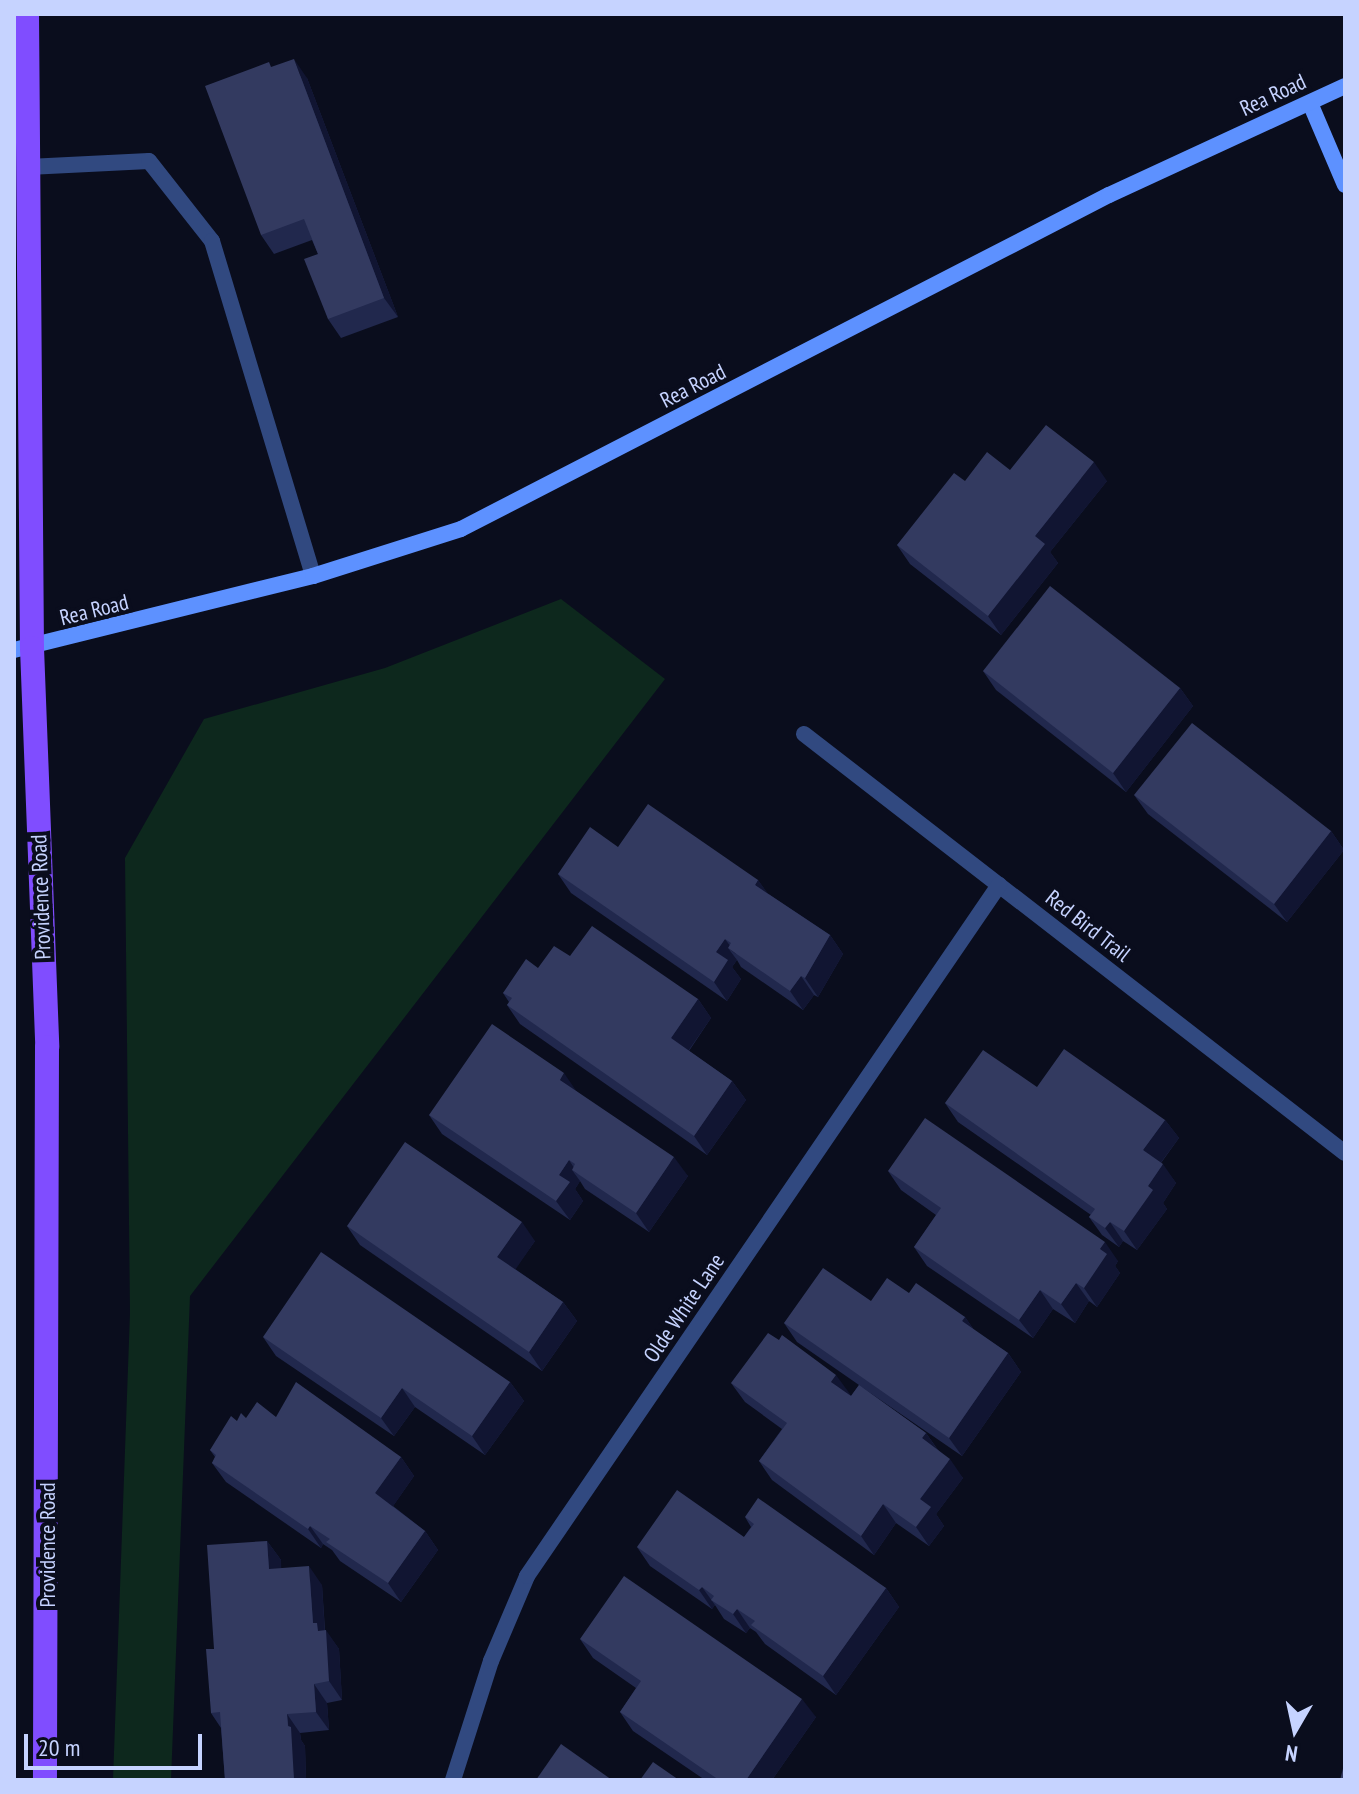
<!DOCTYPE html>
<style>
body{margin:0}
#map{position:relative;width:1359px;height:1794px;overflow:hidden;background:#0a0d1d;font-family:"PT Sans Narrow",sans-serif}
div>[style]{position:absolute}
.green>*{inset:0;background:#0d281d}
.lane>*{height:16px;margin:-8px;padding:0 8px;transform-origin:8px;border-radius:8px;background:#314980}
.street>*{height:16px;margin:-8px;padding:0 8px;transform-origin:8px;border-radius:8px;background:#314980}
.secondary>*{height:16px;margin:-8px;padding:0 8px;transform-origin:8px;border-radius:8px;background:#5d91ff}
.primary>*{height:24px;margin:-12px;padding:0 12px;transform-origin:12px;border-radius:12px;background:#804dff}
.wall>*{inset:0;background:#21284d}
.shaded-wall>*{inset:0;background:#111532}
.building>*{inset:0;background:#333a60}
span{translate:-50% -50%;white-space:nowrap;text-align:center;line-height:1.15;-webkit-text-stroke:8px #0a0d1d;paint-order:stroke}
.street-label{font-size:22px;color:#c6d3ff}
.frame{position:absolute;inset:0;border:16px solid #c6d3ff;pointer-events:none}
.north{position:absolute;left:1255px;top:1690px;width:80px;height:80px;-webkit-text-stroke:6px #0a0d1d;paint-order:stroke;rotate:189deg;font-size:22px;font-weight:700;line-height:32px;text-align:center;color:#c6d3ff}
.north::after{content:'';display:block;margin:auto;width:28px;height:36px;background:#c6d3ff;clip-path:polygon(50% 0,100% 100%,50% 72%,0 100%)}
.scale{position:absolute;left:24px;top:1734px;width:178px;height:36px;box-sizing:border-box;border:4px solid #c6d3ff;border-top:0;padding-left:10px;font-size:24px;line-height:28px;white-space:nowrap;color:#c6d3ff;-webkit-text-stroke:6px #0a0d1d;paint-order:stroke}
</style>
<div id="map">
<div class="green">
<div style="clip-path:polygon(561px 599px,665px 679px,190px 1296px,171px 1780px,113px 1780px,130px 1313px,125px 858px,204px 719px,385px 668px)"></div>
</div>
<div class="lane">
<div style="left:28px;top:167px;width:121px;rotate:-2.8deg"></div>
<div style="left:149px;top:161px;width:102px;rotate:51.8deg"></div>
<div style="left:212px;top:241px;width:350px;rotate:73.2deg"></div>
</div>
<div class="street">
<div style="left:804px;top:734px;width:684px;rotate:37.76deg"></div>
<div style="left:453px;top:1780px;width:125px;rotate:-72.3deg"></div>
<div style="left:491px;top:1661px;width:92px;rotate:-67deg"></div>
<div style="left:527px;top:1576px;width:837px;rotate:-55.66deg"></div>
</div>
<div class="secondary">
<div style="left:1310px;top:103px;width:89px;rotate:66.9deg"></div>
<div style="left:14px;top:650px;width:308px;rotate:-13.9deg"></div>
<div style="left:313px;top:576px;width:155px;rotate:-17.6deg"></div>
<div style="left:461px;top:529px;width:729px;rotate:-27.27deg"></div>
<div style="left:1109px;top:195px;width:260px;rotate:-24.8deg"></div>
</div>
<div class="primary">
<div style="left:27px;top:14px;width:634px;rotate:89.55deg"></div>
<div style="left:32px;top:648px;width:399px;rotate:87.8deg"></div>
<div style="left:47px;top:1047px;width:733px;rotate:90.16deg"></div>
</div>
<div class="wall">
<div style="clip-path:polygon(272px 67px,307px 78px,398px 317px,341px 338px,328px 319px,318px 254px,312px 240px,274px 254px,261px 235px)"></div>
<div style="clip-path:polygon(1010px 470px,1107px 481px,1050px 552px,1058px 563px,1001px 635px,910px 564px,897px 545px)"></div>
<div style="clip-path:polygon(983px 671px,1180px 688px,1193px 706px,1126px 792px,996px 690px)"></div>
<div style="clip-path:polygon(1134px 795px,1331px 831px,1344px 850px,1287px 922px,1148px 814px)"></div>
<div style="clip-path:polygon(618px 847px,758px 880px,767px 893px,830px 935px,843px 954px,818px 997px,814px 995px,803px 1010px,741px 967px,737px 960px,732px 967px,741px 979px,727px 1001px,571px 893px,558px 874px)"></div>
<div style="clip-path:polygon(570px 956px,698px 999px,711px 1018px,689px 1051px,732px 1081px,746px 1100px,707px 1155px,520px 1024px,507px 1005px,509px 1002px,503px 993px,538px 968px)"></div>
<div style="clip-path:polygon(1037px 1087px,1165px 1120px,1179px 1138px,1161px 1163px,1176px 1183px,1163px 1203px,1167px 1209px,1137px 1250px,1123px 1241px,1119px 1247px,1102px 1235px,1089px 1217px,1091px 1215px,958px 1122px,945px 1103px)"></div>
<div style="clip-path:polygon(576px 1091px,688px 1176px,649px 1232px,585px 1189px,580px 1181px,575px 1189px,583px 1201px,570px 1220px,442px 1134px,429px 1115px)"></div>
<div style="clip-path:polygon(888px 1171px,1118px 1261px,1115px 1266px,1120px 1273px,1097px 1307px,1089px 1301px,1075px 1323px,1053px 1309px,1033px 1338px,927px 1266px,914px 1247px,936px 1215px,901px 1190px)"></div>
<div style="clip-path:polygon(347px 1226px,535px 1241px,515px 1269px,563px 1302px,577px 1321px,542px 1371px,360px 1245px)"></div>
<div style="clip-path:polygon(909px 1293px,965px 1317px,974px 1330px,1008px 1353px,1021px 1372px,962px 1456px,860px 1386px,926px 1433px,938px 1450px,963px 1478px,936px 1514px,944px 1526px,929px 1546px,896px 1523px,874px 1555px,772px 1480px,759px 1461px,782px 1429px,745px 1402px,731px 1383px,850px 1394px,849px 1394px,851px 1396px,859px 1385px,797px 1342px,784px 1323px,871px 1301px)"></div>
<div style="clip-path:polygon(263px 1337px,510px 1382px,524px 1401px,485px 1455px,415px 1407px,394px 1436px,276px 1356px)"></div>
<div style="clip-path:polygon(276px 1417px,401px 1457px,414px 1476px,393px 1506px,425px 1531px,438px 1550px,401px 1602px,340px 1561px,332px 1550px,323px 1544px,321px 1548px,226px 1482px,212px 1463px,215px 1457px,210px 1450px,237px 1421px,246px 1418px)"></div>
<div style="clip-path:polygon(745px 1517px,886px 1588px,899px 1607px,836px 1695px,765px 1644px,756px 1632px,750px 1628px,746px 1633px,724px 1619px,715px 1605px,712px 1609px,650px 1566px,637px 1547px,744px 1537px,751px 1527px)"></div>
<div style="clip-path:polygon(267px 1541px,281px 1560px,281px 1568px,322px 1585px,325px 1630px,339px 1649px,342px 1700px,327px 1703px,329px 1730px,300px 1733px,301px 1740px,305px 1746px,306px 1780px,225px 1780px,221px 1728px,211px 1713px,214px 1649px)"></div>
<div style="clip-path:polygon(580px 1639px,816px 1717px,772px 1780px,705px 1780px,633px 1731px,620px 1712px,636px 1688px,593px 1658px)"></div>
</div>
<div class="shaded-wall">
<div style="clip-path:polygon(294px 59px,307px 78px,398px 317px,384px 298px)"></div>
<div style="clip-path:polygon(1094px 462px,1107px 481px,1050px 552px,1058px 563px,1001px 635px,988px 616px,1035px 536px)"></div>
<div style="clip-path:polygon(1180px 688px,1193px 706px,1126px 792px,1113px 773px)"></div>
<div style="clip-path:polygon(1331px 831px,1344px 850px,1287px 922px,1274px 904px)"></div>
<div style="clip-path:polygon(758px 880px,772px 899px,755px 885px)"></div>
<div style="clip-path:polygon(830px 935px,843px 954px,818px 997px,805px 978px)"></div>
<div style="clip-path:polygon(725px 939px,736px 954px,728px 948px,737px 960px,732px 967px,741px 979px,727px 1001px,714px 982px,716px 952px)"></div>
<div style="clip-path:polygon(801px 976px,814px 995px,803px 1010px,790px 991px)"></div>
<div style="clip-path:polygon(698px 999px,711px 1018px,684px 1057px,671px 1038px)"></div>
<div style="clip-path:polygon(564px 1073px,577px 1092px,560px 1080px)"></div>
<div style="clip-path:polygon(732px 1081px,746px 1100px,707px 1155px,694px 1136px)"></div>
<div style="clip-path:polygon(1165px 1120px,1179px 1138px,1156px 1169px,1143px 1150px)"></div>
<div style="clip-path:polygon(674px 1157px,688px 1176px,649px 1232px,636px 1213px)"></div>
<div style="clip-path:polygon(569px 1160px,578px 1174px,572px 1170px,580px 1181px,575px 1189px,583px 1201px,570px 1220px,556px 1201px,559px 1175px)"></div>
<div style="clip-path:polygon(1163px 1164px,1176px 1183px,1163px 1203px,1167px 1209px,1137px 1250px,1124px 1231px,1148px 1186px)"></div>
<div style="clip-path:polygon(522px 1222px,535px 1241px,511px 1276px,497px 1257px)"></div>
<div style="clip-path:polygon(1110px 1222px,1123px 1241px,1119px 1247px,1105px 1228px)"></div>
<div style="clip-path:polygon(1105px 1242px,1118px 1261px,1115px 1266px,1120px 1273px,1097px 1307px,1084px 1288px,1100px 1249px)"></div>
<div style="clip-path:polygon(1076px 1283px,1089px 1301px,1075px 1323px,1061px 1304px)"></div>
<div style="clip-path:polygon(1040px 1290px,1053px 1309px,1033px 1338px,1019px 1320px)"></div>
<div style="clip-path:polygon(563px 1302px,577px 1321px,542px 1371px,529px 1352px)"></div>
<div style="clip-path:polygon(965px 1317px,978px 1336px,962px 1321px)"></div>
<div style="clip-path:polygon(1008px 1353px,1021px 1372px,962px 1456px,949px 1438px)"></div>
<div style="clip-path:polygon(836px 1375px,850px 1394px,844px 1401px,831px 1382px)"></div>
<div style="clip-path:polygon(510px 1382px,524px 1401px,485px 1455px,472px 1436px)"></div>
<div style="clip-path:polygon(402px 1388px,415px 1407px,394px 1436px,381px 1418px)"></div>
<div style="clip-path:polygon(926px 1433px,939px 1452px,922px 1438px)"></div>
<div style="clip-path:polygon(401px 1457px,414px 1476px,389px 1512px,375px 1493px)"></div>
<div style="clip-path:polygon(950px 1459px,963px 1478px,936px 1514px,944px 1526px,929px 1546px,916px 1527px,920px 1499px)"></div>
<div style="clip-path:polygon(883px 1504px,896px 1523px,874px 1555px,861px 1536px)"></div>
<div style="clip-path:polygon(310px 1526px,323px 1544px,321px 1548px,308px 1529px)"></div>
<div style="clip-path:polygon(425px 1531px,438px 1550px,401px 1602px,388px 1583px)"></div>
<div style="clip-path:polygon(267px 1541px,281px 1560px,282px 1588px,269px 1569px)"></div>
<div style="clip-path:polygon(309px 1566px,322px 1585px,325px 1635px,326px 1630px,339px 1649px,342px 1700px,329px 1681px,313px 1623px)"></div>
<div style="clip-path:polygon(702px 1587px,715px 1605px,712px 1609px,699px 1590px)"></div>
<div style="clip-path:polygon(886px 1588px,899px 1607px,836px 1695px,823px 1676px)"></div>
<div style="clip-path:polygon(737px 1609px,750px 1628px,746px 1633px,733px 1614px)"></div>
<div style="clip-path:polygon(314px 1684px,327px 1703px,329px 1730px,316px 1712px)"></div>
<div style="clip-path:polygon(802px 1699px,816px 1717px,772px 1780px,746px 1780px)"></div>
<div style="clip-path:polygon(287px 1714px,300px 1733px,301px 1740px,305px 1746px,306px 1780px,294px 1780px)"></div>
</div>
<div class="building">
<div style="clip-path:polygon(294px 59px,384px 298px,328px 319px,304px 259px,318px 254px,304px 219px,261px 235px,205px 86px,269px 62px,271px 67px)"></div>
<div style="clip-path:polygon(1046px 425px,1094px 462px,1035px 536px,1045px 544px,988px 616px,897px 545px,954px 473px,965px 481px,987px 452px,1010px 470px)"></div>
<div style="clip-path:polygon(1050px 586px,1180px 688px,1113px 773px,983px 671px)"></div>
<div style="clip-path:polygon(1192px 723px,1331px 831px,1274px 904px,1134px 795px)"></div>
<div style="clip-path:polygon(648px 804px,758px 880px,755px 885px,830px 935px,805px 978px,801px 976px,790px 991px,728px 948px,731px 943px,725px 939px,716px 952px,728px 960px,714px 982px,558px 874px,590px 827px,618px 847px)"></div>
<div style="clip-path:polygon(592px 926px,698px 999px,671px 1038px,732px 1081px,694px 1136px,507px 1005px,512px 998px,503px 993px,526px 959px,538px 968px,554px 946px,570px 956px)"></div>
<div style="clip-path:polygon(492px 1024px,564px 1073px,560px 1080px,674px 1157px,636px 1213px,572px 1170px,575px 1164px,569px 1160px,559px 1175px,570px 1182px,556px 1201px,429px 1115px)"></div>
<div style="clip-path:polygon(1064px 1049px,1165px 1120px,1143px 1150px,1163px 1164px,1148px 1186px,1153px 1190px,1124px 1231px,1110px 1222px,1105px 1228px,1089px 1217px,1095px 1209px,945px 1103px,983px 1050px,1037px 1087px)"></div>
<div style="clip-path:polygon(925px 1118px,1105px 1242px,1100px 1249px,1107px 1254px,1084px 1288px,1076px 1283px,1061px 1304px,1040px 1290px,1019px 1320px,914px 1247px,941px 1208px,888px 1171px)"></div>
<div style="clip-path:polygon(405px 1142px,522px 1222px,497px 1257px,563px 1302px,529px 1352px,347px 1226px)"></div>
<div style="clip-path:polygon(321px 1252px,510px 1382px,472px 1436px,402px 1388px,381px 1418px,263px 1337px)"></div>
<div style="clip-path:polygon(823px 1268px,871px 1301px,887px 1278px,909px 1293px,916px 1283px,965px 1317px,962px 1321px,1008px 1353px,949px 1438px,784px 1323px)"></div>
<div style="clip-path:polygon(768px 1333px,779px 1340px,782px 1335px,836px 1375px,831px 1382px,851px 1396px,859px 1385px,926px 1433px,922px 1438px,950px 1459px,920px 1499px,931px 1507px,916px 1527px,883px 1504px,861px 1536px,759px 1461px,787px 1423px,731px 1383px)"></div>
<div style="clip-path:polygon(296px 1382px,401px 1457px,375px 1493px,425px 1531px,388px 1583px,326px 1542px,330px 1539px,310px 1526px,308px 1529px,212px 1463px,216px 1455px,210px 1450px,231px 1416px,237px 1421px,241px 1413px,246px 1418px,257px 1402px,276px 1417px)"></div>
<div style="clip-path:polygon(677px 1490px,744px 1537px,754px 1524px,745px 1517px,758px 1498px,886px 1588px,823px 1676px,751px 1625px,755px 1621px,737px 1609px,733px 1614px,711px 1600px,714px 1596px,702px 1587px,699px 1590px,637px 1547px)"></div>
<div style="clip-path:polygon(267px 1541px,269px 1569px,309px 1566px,313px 1623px,317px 1623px,318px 1631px,326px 1630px,329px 1681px,314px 1684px,316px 1712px,287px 1714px,288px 1726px,291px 1727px,294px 1780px,225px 1780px,220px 1712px,211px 1713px,206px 1649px,214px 1649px,207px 1545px)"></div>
<div style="clip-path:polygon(624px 1576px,802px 1699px,746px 1780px,719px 1780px,620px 1712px,641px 1681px,580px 1639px)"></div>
<div style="clip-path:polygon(561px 1744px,612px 1780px,536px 1780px)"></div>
<div style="clip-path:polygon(1345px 1761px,1345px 1780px,1340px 1780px)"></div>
<div style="clip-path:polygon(653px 1762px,679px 1780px,640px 1780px)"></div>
</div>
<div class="street-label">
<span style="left:1273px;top:95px;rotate:-25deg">Rea Road</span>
<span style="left:693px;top:386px;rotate:-27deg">Rea Road</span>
<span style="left:94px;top:610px;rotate:-14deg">Rea Road</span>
<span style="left:41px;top:897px;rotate:-92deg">Providence Road</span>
<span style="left:1088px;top:926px;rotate:38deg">Red Bird Trail</span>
<span style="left:684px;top:1308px;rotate:-56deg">Olde White Lane</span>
<span style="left:48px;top:1545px;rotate:-90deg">Providence Road</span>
</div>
<div class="frame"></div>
<div class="north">N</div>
<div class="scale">20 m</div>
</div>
